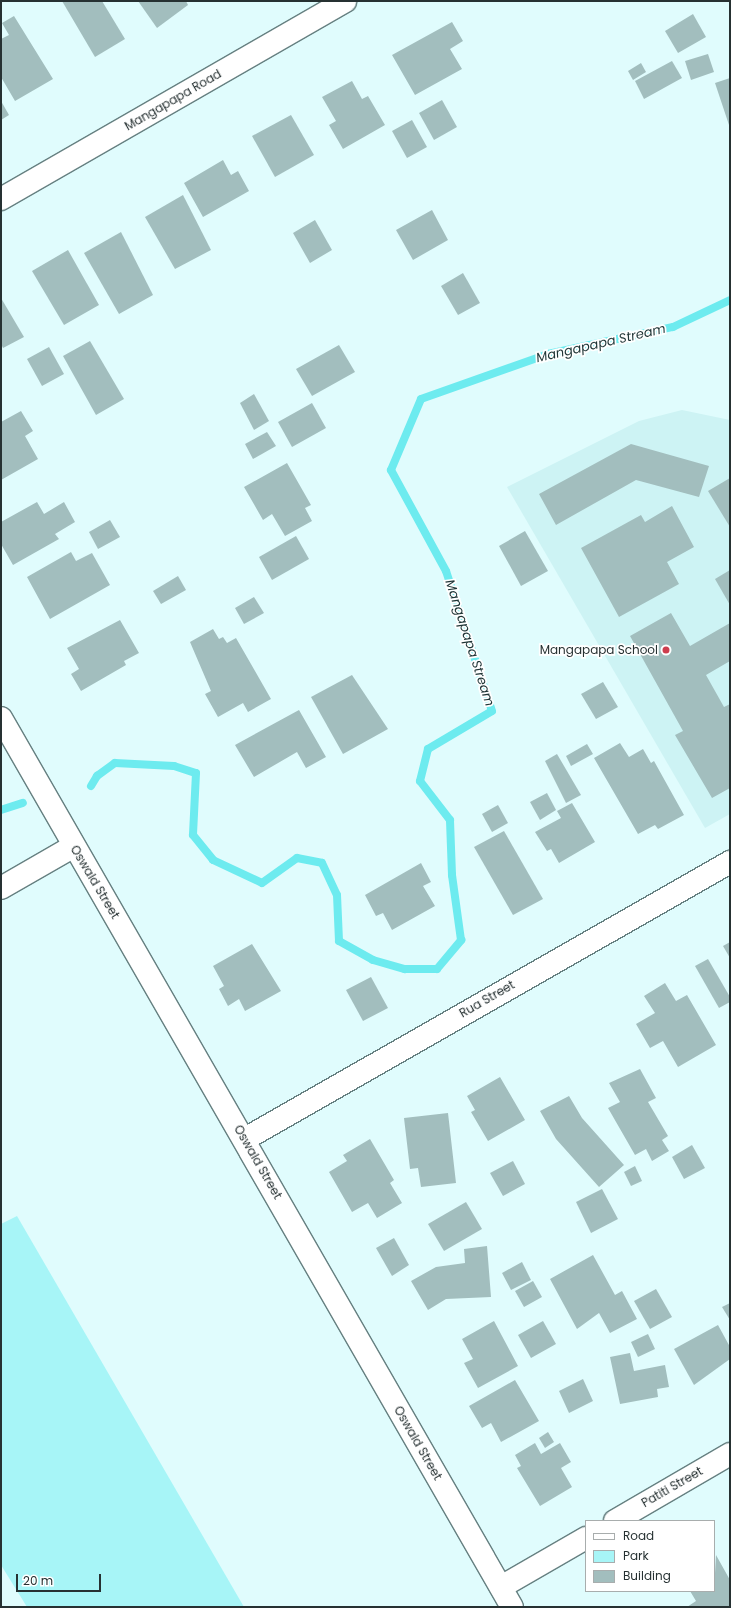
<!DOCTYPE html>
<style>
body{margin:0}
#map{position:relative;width:731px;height:1608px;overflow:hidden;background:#e0fcfd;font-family:Poppins,sans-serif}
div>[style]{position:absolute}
.built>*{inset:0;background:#cdf3f4}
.green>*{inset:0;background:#a7f5f7}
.stream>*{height:8px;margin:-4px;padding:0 4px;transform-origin:4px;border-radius:4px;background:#6debef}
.building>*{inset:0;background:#a2bebe}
.roads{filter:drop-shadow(1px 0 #668081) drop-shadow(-1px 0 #668081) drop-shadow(0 1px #668081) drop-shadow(0 -1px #668081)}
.minor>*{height:22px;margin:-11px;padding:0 11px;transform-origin:11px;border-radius:11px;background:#fff}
.dots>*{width:11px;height:11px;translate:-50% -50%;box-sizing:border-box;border:2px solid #fff;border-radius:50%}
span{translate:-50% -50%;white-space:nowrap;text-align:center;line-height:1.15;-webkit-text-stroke:3.5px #fff;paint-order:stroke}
.street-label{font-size:12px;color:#263132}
.poi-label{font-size:12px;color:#263132}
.right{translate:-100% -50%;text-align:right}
.water-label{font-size:13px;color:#1e3435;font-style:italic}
.frame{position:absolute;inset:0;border:2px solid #263132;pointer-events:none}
.legend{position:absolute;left:585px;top:1520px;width:130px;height:72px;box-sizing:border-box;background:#fff;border:1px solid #a8adad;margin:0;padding:5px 7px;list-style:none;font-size:12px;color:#263132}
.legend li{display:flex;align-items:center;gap:8px;height:20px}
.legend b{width:20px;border:1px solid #a8adad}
.scale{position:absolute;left:16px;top:1574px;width:85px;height:18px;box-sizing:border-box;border:2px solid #263132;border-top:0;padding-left:5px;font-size:12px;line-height:14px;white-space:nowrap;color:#263132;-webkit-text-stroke:3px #fff;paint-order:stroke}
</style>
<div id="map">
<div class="built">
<div style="clip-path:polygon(682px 410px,730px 420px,730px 814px,705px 828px,507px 487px,639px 421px)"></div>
</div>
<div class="green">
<div style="clip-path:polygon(17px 1216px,244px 1607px,27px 1607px,1px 1565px,1px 1224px)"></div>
</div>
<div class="stream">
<div style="left:91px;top:786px;width:12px;rotate:-59deg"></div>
<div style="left:97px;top:776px;width:22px;rotate:-36deg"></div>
<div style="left:115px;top:763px;width:59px;rotate:2.9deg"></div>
<div style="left:174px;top:766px;width:23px;rotate:18deg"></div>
<div style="left:196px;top:773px;width:62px;rotate:92.8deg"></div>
<div style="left:193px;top:835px;width:32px;rotate:51deg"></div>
<div style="left:213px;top:860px;width:54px;rotate:25.1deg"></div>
<div style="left:262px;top:883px;width:43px;rotate:-35.5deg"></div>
<div style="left:297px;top:858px;width:25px;rotate:11deg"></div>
<div style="left:322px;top:863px;width:35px;rotate:65deg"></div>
<div style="left:337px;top:895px;width:46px;rotate:87.5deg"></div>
<div style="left:339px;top:941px;width:39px;rotate:29deg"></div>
<div style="left:373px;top:960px;width:33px;rotate:16deg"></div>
<div style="left:405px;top:969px;width:32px"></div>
<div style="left:437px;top:969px;width:38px;rotate:-50deg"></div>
<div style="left:461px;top:940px;width:66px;rotate:-97.9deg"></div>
<div style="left:452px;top:875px;width:55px;rotate:-92.1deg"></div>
<div style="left:450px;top:820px;width:49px;rotate:-127.6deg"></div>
<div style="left:420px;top:781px;width:33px;rotate:-76deg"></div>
<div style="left:428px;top:749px;width:74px;rotate:-30.7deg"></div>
<div style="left:492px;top:711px;width:147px;rotate:-108.2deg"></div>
<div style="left:446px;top:571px;width:115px;rotate:-118.6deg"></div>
<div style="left:391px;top:470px;width:77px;rotate:-67.1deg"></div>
<div style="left:421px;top:399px;width:135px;rotate:-19.5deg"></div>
<div style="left:548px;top:354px;width:128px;rotate:-12.2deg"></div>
<div style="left:673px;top:327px;width:63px;rotate:-25.3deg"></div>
<div style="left:1px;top:810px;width:23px;rotate:-18deg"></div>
</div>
<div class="building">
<div style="clip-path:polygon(62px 1px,102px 1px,125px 39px,95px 57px)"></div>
<div style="clip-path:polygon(138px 1px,186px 1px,188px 5px,157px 28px)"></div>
<div style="clip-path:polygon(693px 14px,706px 37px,678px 53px,665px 31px)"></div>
<div style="clip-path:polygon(14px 16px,53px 79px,15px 101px,1px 77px,1px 39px,9px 35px,2px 23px)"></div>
<div style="clip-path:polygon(452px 22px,463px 41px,450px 49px,462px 69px,415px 95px,392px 55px)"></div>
<div style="clip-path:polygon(708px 54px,714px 72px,691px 80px,685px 61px)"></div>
<div style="clip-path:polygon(672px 61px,682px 78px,644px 99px,635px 81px)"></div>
<div style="clip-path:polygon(641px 63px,646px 72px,633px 80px,628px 71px)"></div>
<div style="clip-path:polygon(730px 78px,730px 128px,715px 83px)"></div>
<div style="clip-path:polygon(352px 81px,362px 99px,368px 96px,385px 125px,343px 149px,329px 125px,336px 121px,322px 97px)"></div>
<div style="clip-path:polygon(442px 100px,457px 127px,434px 140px,419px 113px)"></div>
<div style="clip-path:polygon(1px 101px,9px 115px,1px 120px)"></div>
<div style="clip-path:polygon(291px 115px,314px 155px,275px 177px,252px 136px)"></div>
<div style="clip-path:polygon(412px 120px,427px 147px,407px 158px,392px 131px)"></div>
<div style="clip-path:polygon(223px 160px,231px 175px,238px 171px,249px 191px,203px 217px,184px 183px)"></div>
<div style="clip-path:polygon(183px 195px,211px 250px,175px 269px,145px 217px)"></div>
<div style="clip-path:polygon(432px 210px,448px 240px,413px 260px,396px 230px)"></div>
<div style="clip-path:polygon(315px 220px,332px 250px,310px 263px,293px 233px)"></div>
<div style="clip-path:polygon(121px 232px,153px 295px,119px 314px,84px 253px)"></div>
<div style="clip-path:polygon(68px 250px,99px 305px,64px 325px,32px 271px)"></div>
<div style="clip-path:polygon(463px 273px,480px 303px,458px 315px,441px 286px)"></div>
<div style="clip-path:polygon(1px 298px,24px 337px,3px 348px,1px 344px)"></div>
<div style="clip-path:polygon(90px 341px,124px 399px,96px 415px,63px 356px)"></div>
<div style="clip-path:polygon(339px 345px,355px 372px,312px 396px,296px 369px)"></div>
<div style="clip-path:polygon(49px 347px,64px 374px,42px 386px,27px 359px)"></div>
<div style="clip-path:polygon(254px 394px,269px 421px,254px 430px,240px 403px)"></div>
<div style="clip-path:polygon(312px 403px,326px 428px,292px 447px,278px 422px)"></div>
<div style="clip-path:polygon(21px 411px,33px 431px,25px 436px,38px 459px,1px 480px,1px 422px)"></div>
<div style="clip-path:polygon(267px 432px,276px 446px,253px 459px,245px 444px)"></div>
<div style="clip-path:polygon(631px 444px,709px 466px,699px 497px,636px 480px,556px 525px,539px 494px)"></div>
<div style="clip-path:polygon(287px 463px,311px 505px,305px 508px,312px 521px,285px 536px,272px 514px,263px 520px,244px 487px)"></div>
<div style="clip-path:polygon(730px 478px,730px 527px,708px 491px)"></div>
<div style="clip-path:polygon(37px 502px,44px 514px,64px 502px,75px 522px,55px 534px,59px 539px,13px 565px,1px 544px,1px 522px)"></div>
<div style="clip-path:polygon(672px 506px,694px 547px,667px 562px,679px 584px,619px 617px,581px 548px,641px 515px,645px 522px)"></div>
<div style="clip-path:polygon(110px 520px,120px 537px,98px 549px,89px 532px)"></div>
<div style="clip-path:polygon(525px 531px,548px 571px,521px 586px,499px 546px)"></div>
<div style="clip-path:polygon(296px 536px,309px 559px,272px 580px,259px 557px)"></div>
<div style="clip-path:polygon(71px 552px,76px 561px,92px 553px,110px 585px,50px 619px,27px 577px)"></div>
<div style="clip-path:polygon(730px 570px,730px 605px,715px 579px)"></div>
<div style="clip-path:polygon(178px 576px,186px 590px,161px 604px,153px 591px)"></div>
<div style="clip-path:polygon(254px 597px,264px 613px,244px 624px,235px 608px)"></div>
<div style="clip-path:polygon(671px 613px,690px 646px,730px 623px,730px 661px,706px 675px,724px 707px,730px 704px,730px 788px,712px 798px,675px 735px,683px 731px,630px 636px)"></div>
<div style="clip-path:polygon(120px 620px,139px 653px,124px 661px,126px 665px,81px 691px,71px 674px,79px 669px,67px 648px)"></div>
<div style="clip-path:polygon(213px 629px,219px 639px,223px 637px,227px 643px,236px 638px,271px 699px,248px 712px,243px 703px,218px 717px,205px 694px,211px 691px,190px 642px)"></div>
<div style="clip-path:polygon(352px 675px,388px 729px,343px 754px,311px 697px)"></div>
<div style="clip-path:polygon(603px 682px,618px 707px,596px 719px,581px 694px)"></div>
<div style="clip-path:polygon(299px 710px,326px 757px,306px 768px,297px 752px,254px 777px,235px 745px)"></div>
<div style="clip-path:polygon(620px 743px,629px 757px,643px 749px,651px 763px,654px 761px,684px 815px,658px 829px,655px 825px,638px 834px,594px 758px)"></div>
<div style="clip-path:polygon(587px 744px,593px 754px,571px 766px,566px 756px)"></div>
<div style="clip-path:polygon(557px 754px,581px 795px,566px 803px,545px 761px)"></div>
<div style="clip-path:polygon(547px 793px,556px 810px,540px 820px,530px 802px)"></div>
<div style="clip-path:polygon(572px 803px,595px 842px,559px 863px,551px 849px,547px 851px,535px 832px,561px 818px,557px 811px)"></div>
<div style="clip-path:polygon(498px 805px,508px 823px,492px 832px,482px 814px)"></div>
<div style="clip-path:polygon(504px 831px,543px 899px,513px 915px,474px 847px)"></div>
<div style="clip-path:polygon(421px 863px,431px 882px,423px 886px,435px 906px,392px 930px,383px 913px,376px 916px,365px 895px)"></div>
<div style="clip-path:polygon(730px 942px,730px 958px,723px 946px)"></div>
<div style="clip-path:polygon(252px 944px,281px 991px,245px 1011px,239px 999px,228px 1006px,219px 989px,224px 986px,213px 966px)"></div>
<div style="clip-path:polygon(708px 959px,730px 997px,730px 1002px,719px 1008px,695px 966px)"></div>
<div style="clip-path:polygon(371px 977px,388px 1008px,363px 1021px,346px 990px)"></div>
<div style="clip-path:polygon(665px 983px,676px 1001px,687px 995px,716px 1045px,678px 1067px,663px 1041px,650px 1048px,636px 1024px,655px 1013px,644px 996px)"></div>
<div style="clip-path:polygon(640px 1069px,656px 1098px,648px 1102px,668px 1136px,662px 1140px,669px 1151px,652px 1161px,646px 1149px,635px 1155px,608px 1108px,620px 1102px,609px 1083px)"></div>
<div style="clip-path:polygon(500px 1077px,525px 1120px,488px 1141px,471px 1112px,475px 1110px,467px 1096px)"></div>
<div style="clip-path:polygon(569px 1096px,582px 1118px,624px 1165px,599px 1187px,556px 1139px,540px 1111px)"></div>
<div style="clip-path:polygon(448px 1113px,456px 1183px,421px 1187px,418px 1168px,410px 1169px,404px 1118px)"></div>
<div style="clip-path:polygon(370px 1139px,394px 1180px,390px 1183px,402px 1203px,377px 1218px,368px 1203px,352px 1212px,329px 1172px,347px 1161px,343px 1155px)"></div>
<div style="clip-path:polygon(692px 1145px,705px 1168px,684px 1179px,672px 1157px)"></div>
<div style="clip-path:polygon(513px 1161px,525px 1184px,503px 1196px,490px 1173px)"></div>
<div style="clip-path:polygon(635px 1166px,642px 1181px,631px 1186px,624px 1172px)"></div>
<div style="clip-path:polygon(602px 1189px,618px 1219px,591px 1233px,576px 1202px)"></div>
<div style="clip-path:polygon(466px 1202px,482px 1229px,444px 1251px,428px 1224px)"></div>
<div style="clip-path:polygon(394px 1238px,409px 1265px,392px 1276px,376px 1248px)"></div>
<div style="clip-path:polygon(487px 1246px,491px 1297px,446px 1299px,428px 1310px,411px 1281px,436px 1267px,465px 1263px,464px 1249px)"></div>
<div style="clip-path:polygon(593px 1255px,615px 1295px,622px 1291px,637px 1319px,610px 1333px,599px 1313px,577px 1329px,550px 1279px)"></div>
<div style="clip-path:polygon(522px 1262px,531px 1280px,511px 1290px,502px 1273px)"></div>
<div style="clip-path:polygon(533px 1281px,542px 1297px,524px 1307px,515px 1291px)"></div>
<div style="clip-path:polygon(656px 1289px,672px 1317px,650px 1329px,634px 1301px)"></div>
<div style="clip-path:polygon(730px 1303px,730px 1320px,722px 1307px)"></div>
<div style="clip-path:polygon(494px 1321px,518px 1366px,478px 1388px,464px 1363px,473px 1359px,462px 1339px)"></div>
<div style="clip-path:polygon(543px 1321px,556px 1344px,531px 1358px,518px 1335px)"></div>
<div style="clip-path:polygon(718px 1325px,730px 1347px,730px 1359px,694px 1385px,674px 1349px)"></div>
<div style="clip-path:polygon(648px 1334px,655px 1349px,638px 1357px,631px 1342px)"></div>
<div style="clip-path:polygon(630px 1353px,634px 1371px,665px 1365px,669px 1387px,657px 1389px,658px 1397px,620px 1404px,610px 1357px)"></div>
<div style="clip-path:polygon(583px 1379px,593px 1401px,569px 1413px,559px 1391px)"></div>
<div style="clip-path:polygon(515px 1380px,539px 1421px,501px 1442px,491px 1423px,482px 1428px,469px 1406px)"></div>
<div style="clip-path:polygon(548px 1432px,554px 1442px,545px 1448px,539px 1438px)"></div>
<div style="clip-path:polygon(535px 1443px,541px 1454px,560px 1443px,571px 1462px,561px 1468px,572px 1487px,540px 1506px,517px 1468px,521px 1466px,515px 1455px)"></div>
<div style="clip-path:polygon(716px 1555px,730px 1580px,730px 1607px,687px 1607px,696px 1601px,690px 1591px,714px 1591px)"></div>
</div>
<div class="roads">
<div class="minor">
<div style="left:1px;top:199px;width:397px;rotate:-29.9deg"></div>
<div style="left:1px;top:718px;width:1025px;rotate:60.11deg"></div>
<div style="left:1px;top:888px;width:84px;rotate:-29.9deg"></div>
<div style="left:245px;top:1139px;width:559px;rotate:-29.73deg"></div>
<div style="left:615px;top:1521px;width:133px;rotate:-30.2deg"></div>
<div style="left:501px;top:1587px;width:98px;rotate:-30deg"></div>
</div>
</div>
<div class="dots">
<div style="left:666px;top:650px;background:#ce3e4e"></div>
</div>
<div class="street-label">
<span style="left:173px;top:100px;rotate:-30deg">Mangapapa Road</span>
<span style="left:95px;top:882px;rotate:59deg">Oswald Street</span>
<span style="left:487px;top:999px;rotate:-30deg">Rua Street</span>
<span style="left:258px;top:1162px;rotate:60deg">Oswald Street</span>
<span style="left:418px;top:1443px;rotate:60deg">Oswald Street</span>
<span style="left:672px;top:1487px;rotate:-30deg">Patiti Street</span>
</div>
<div class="poi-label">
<span class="right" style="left:658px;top:650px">Mangapapa School</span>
</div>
<div class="water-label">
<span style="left:601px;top:344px;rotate:-13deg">Mangapapa Stream</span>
<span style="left:469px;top:643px;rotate:72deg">Mangapapa Stream</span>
</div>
<div class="frame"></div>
<ul class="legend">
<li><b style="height:5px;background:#fff"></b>Road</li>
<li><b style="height:11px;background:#a7f5f7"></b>Park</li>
<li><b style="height:11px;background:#a2bebe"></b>Building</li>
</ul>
<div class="scale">20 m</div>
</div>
